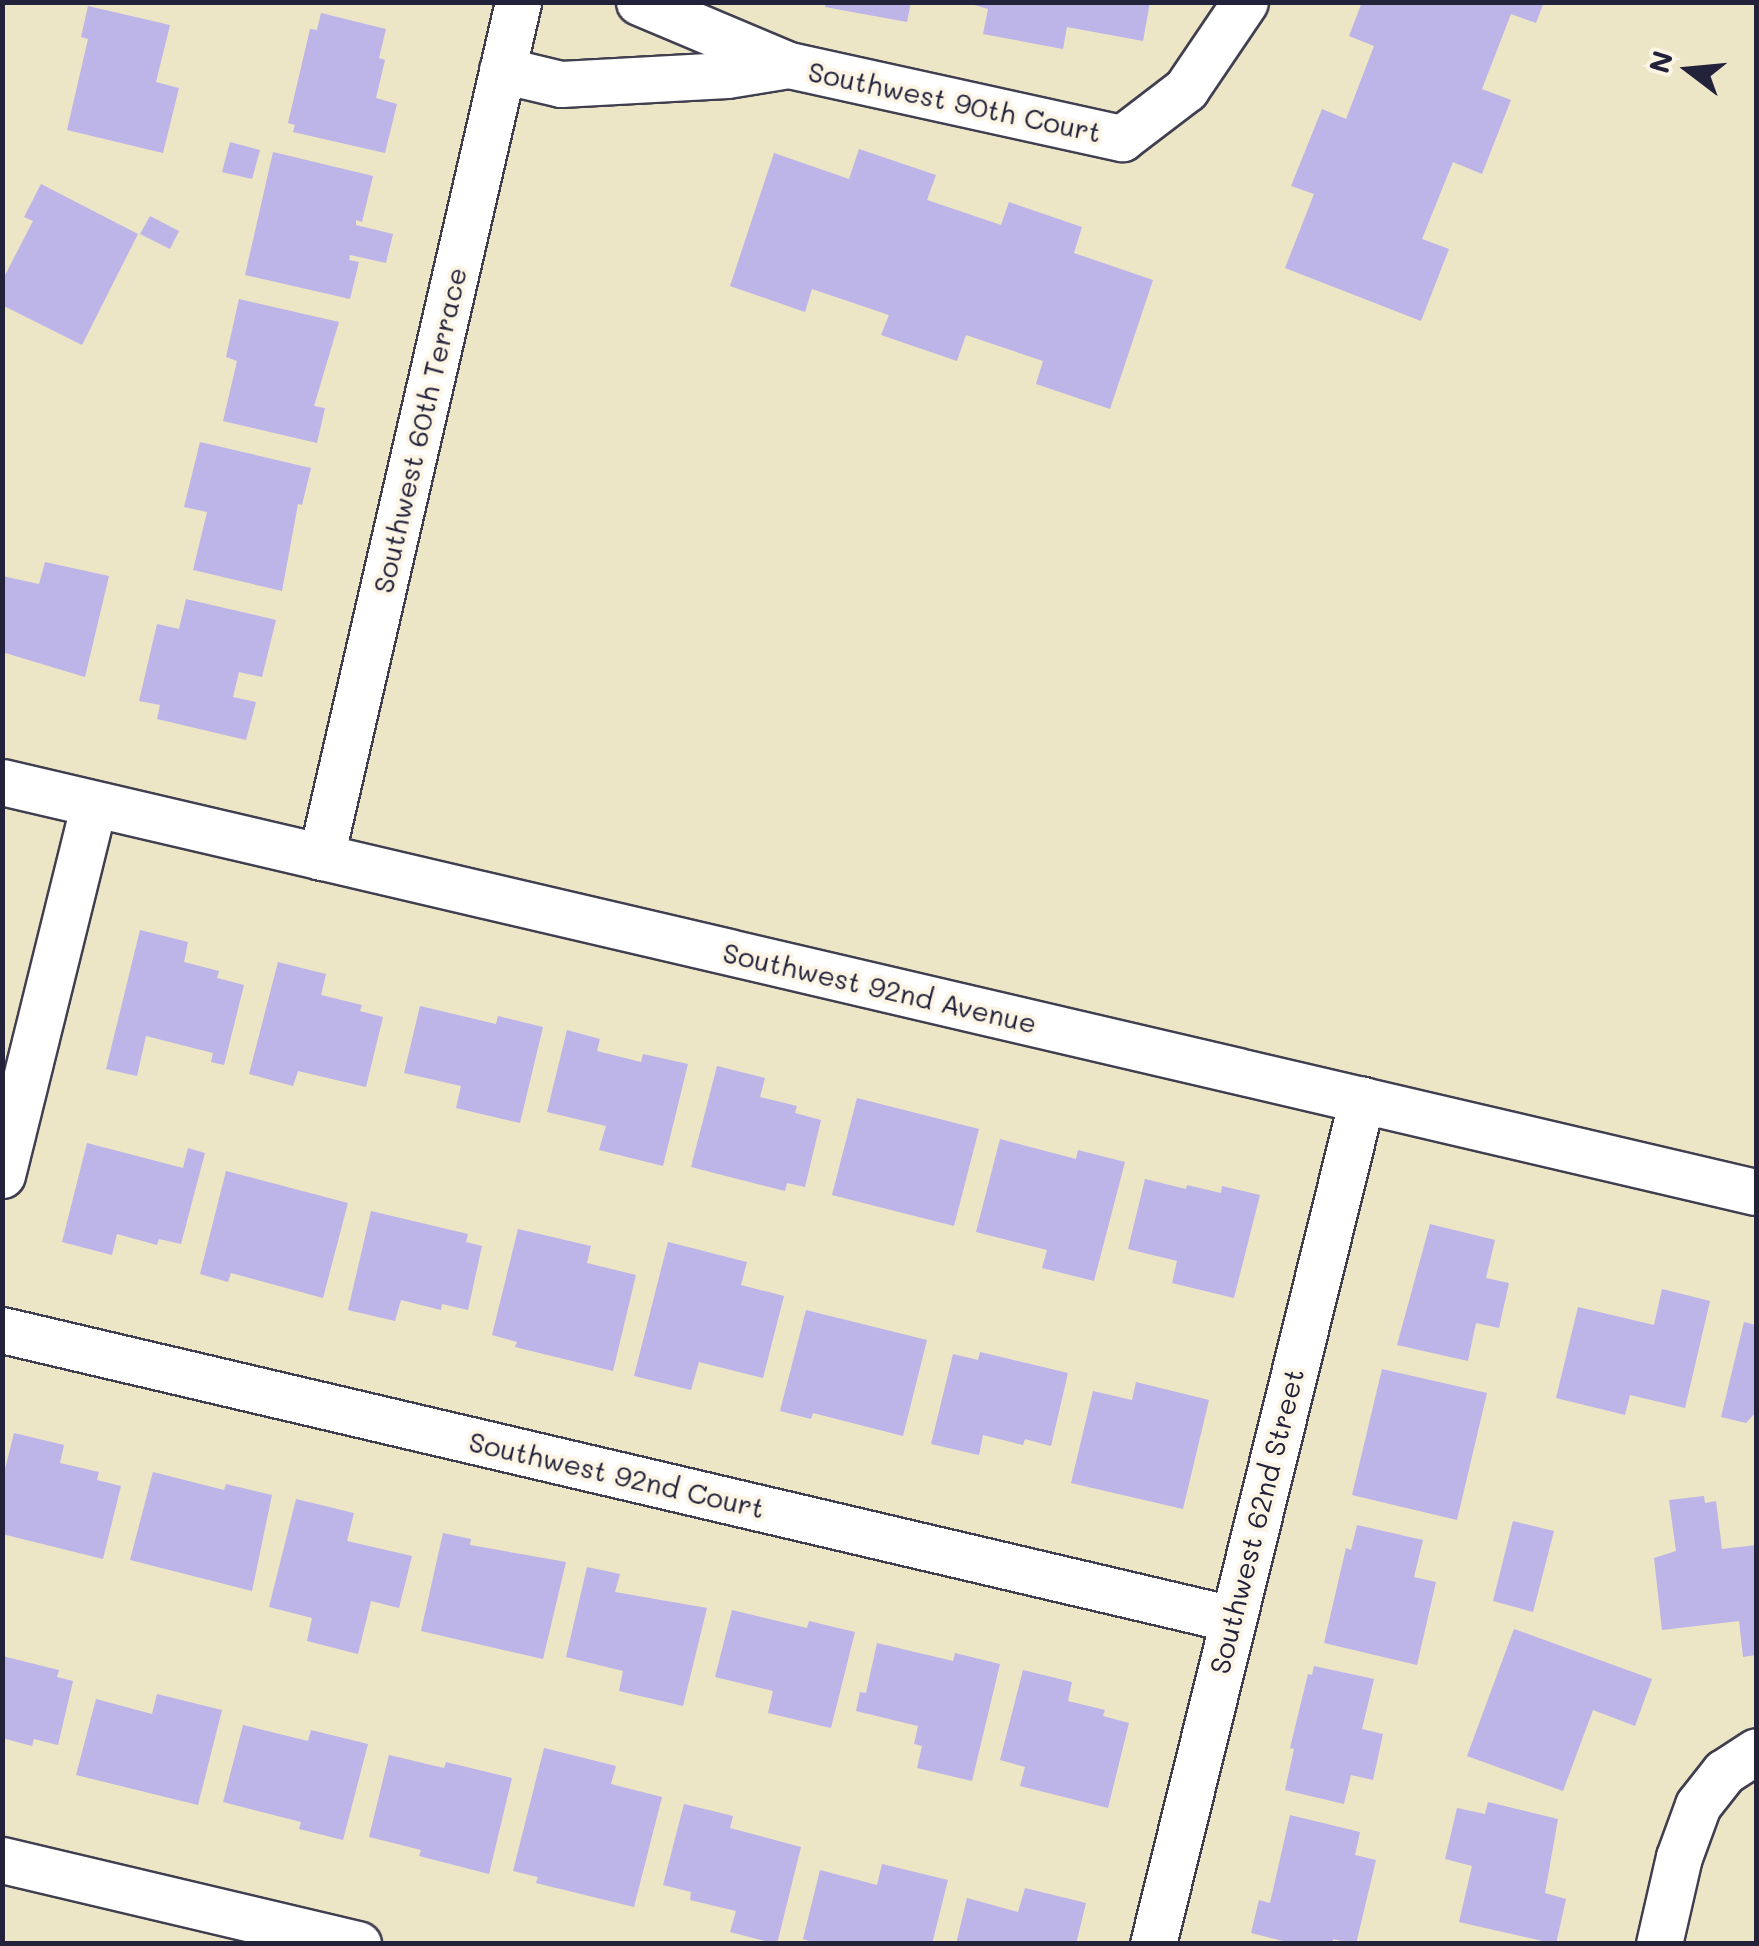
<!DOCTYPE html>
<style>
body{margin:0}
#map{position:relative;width:1759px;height:1946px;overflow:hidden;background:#ece5c6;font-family:Mali,sans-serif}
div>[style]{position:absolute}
.building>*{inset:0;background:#bdb4e8}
.roads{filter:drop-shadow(2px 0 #403f50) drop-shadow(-2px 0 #403f50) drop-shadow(0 2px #403f50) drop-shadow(0 -2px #403f50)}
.minor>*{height:45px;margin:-22.5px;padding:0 22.5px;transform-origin:22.5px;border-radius:22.5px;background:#fff}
span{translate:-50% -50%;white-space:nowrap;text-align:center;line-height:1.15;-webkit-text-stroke:8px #fcf5e5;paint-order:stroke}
.street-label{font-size:28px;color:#22223b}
.frame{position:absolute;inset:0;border:5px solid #22223b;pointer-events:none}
.north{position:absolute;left:1639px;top:20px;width:100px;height:100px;-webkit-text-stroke:8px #fcf5e5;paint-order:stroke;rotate:286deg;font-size:28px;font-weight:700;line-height:40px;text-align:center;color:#22223b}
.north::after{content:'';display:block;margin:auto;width:35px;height:45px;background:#22223b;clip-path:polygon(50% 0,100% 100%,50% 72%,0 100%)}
</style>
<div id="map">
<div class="building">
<div style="clip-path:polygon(826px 2px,911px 2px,907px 22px,825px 7px)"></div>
<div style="clip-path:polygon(964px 2px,1150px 2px,1143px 41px,1067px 27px,1063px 49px,983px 34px,988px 9px)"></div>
<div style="clip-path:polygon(1362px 2px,1544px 2px,1536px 23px,1511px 14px,1482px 89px,1511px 100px,1482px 174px,1453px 162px,1422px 239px,1449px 249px,1421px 321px,1285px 268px,1314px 194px,1291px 186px,1322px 109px,1346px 119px,1374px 46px,1349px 36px)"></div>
<div style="clip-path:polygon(88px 6px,170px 25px,156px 82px,179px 88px,163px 153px,67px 130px,88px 39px,81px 37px)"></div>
<div style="clip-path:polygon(321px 13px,386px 29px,379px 58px,385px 60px,376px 98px,397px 104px,385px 153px,293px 132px,295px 125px,288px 123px,310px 29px,317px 30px)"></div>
<div style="clip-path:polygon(230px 142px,260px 150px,252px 179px,222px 172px)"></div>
<div style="clip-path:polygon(859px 149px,936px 175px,927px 200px,1001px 225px,1009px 202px,1082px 227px,1074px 253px,1153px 280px,1110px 409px,1036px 384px,1043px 361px,966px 335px,957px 361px,881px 335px,889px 315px,812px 289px,805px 312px,730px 286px,774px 153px,849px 179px)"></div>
<div style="clip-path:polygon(273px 152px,373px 176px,362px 222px,356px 220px,356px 225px,393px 234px,386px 263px,350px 255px,349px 260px,359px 262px,350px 299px,245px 275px)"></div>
<div style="clip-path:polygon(41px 184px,138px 234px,82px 345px,2px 305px,2px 281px,33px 221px,24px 217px)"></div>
<div style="clip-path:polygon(150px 216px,179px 231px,170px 249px,140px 234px)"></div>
<div style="clip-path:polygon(239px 299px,339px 322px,314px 406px,325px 408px,317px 443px,223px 421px,237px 361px,226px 357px)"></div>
<div style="clip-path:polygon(200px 442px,311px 468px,302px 505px,298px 504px,282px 591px,193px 570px,207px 512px,184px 507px)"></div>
<div style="clip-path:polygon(45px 562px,109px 576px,85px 677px,2px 652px,2px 576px,39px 584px)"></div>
<div style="clip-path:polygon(186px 599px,276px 620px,262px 677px,239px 672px,233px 697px,256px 702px,246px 740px,157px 719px,160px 705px,139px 701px,157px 624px,179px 629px)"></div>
<div style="clip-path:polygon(140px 930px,188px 942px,184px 962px,219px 971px,217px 978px,244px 985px,224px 1065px,211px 1062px,213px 1053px,146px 1036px,137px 1076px,106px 1069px)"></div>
<div style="clip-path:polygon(278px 962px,326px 974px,321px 995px,362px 1005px,360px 1011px,383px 1017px,366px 1087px,298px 1071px,293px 1086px,249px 1074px)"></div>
<div style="clip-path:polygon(420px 1006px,496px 1024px,498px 1016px,543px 1027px,520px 1123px,456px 1108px,461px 1086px,404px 1073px)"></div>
<div style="clip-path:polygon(567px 1030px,600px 1039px,597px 1051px,641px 1062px,643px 1054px,688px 1064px,663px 1166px,599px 1150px,606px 1126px,547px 1112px)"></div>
<div style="clip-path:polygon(717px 1066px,765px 1078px,760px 1097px,797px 1106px,795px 1113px,821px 1120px,805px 1187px,787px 1183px,785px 1191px,691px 1167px)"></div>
<div style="clip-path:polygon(857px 1098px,979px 1129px,954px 1226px,832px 1195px)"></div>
<div style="clip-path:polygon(1000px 1139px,1076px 1159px,1078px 1150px,1125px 1162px,1094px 1281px,1042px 1268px,1047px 1250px,976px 1232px)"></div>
<div style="clip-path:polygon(87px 1143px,183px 1168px,188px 1148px,205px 1153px,181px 1244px,159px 1239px,157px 1245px,117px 1234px,112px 1255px,62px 1242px)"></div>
<div style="clip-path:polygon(226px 1171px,348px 1203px,323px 1298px,231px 1273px,228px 1282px,200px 1274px)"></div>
<div style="clip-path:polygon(1145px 1179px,1186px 1189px,1187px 1185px,1221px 1193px,1222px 1186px,1260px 1195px,1234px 1298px,1172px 1283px,1177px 1261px,1128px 1249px)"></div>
<div style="clip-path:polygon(371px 1211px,468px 1234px,466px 1242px,482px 1246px,468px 1310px,442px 1304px,441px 1310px,401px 1300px,395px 1321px,348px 1310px)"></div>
<div style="clip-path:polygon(1430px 1224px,1495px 1240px,1486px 1278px,1509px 1283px,1499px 1328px,1476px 1323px,1468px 1361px,1397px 1345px)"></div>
<div style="clip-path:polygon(518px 1229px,591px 1246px,587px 1263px,636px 1275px,613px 1371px,515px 1347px,517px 1342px,492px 1335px)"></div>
<div style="clip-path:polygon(668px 1242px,747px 1262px,741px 1285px,784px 1296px,763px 1378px,699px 1362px,691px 1390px,634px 1376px)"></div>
<div style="clip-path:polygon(1662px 1289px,1710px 1301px,1685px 1408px,1630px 1395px,1625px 1415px,1556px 1398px,1578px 1307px,1654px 1325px)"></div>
<div style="clip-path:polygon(806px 1310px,927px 1340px,903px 1436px,813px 1413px,811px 1419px,780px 1411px)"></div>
<div style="clip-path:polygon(1744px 1322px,1756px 1325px,1756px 1412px,1746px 1423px,1721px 1417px)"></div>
<div style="clip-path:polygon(980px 1352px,1068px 1373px,1051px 1446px,1025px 1439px,1023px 1445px,983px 1435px,979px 1455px,931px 1444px,953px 1354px,978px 1360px)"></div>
<div style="clip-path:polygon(1382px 1369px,1487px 1393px,1457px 1520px,1352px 1495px)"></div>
<div style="clip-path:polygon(1136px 1382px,1209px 1400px,1183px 1509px,1071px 1483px,1093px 1391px,1132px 1400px)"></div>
<div style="clip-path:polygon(14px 1433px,64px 1445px,60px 1463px,99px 1472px,97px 1480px,121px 1486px,103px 1559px,2px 1534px,2px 1481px)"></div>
<div style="clip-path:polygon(153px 1472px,224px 1490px,226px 1484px,272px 1495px,252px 1591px,130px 1560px)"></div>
<div style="clip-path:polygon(1704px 1496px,1705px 1503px,1716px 1501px,1722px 1549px,1756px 1545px,1756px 1655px,1743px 1657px,1739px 1621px,1662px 1630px,1654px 1558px,1676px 1551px,1669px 1500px)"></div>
<div style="clip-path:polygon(296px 1499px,354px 1513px,347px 1541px,412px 1556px,399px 1608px,371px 1601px,358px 1654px,307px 1641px,312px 1618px,269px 1607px)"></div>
<div style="clip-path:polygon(1513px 1521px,1554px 1531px,1533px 1612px,1493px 1601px)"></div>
<div style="clip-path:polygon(1357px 1525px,1423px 1540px,1414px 1577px,1436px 1582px,1417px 1665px,1324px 1643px,1346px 1548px,1351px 1550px)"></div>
<div style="clip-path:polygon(443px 1533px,471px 1539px,470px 1545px,566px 1562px,543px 1659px,421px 1631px)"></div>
<div style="clip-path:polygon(587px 1567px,620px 1574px,615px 1592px,707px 1608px,683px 1706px,619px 1691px,623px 1671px,566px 1657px)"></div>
<div style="clip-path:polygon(732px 1610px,807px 1628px,809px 1621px,855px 1632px,831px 1728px,768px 1713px,773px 1691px,715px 1677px)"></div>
<div style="clip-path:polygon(1514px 1629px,1652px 1679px,1635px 1726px,1593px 1710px,1563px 1791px,1467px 1756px)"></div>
<div style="clip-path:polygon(877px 1643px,953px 1661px,955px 1653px,1000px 1664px,972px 1781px,917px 1768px,922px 1746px,914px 1744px,918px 1726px,856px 1711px,860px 1692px,866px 1693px)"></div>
<div style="clip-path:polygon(2px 1656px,59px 1670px,57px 1677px,73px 1681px,58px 1745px,34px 1739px,32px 1746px,2px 1738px)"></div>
<div style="clip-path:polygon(1314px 1666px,1374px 1679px,1362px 1729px,1383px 1734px,1373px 1780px,1351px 1775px,1344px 1804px,1285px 1790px,1294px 1749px,1290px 1748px,1308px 1674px,1312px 1675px)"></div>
<div style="clip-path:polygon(1023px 1670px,1072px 1682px,1068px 1701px,1105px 1710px,1103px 1716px,1129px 1723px,1108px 1808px,1020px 1786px,1025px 1767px,1000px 1760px)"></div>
<div style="clip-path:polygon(157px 1694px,222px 1710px,198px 1805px,76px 1775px,96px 1699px,152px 1714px)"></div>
<div style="clip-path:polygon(243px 1725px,308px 1741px,311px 1730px,368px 1744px,343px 1840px,299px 1829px,301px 1822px,223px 1802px)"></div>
<div style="clip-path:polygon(544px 1748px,616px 1766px,611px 1784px,662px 1797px,634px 1907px,536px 1883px,538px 1877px,513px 1871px)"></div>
<div style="clip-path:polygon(389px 1755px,444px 1768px,446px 1762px,512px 1778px,489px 1874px,419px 1856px,421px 1850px,369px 1837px)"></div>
<div style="clip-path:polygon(1488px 1802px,1558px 1819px,1545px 1893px,1566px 1899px,1556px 1944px,1459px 1922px,1472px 1866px,1445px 1859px,1457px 1808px,1485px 1814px)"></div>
<div style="clip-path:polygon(684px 1804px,733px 1816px,730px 1828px,801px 1847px,777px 1944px,730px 1932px,736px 1911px,690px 1900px,691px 1892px,663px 1885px)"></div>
<div style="clip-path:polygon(1290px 1815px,1360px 1832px,1355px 1855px,1376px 1860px,1356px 1944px,1333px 1939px,1333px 1944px,1295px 1944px,1251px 1933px,1259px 1900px,1270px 1903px)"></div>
<div style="clip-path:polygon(882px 1864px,948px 1880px,932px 1944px,819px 1944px,803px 1939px,820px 1870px,877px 1885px)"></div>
<div style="clip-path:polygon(1025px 1888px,1086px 1903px,1076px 1944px,956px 1944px,967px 1898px,1018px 1912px)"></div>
</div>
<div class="roads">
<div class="minor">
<div style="left:639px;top:2px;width:163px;rotate:22.8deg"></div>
<div style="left:789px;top:65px;width:341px;rotate:12.4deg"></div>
<div style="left:1122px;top:138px;width:81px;rotate:-37.4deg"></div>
<div style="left:1186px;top:89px;width:105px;rotate:-55.9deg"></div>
<div style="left:502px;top:70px;width:61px;rotate:13.3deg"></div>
<div style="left:561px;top:84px;width:166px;rotate:-3.1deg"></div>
<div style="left:727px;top:75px;width:56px;rotate:-9.3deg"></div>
<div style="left:2px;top:782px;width:1801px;rotate:13.16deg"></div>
<div style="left:321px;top:857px;width:877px;rotate:-77.02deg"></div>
<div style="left:2px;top:1175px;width:382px;rotate:-76.1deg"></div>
<div style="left:2px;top:1330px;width:1263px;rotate:13.22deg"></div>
<div style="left:2px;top:1860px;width:366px;rotate:13.3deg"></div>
<div style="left:1153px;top:1944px;width:870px;rotate:-76.11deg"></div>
<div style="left:1659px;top:1944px;width:89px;rotate:-77.1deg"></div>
<div style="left:1679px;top:1857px;width:55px;rotate:-69.9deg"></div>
<div style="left:1698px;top:1805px;width:42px;rotate:-51.8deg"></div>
<div style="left:1724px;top:1772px;width:38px;rotate:-33deg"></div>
</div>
</div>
<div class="street-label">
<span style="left:955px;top:101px;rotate:12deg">Southwest 90th Court</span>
<span style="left:419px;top:430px;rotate:-77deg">Southwest 60th Terrace</span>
<span style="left:880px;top:987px;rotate:13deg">Southwest 92nd Avenue</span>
<span style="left:617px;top:1474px;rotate:13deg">Southwest 92nd Court</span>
<span style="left:1256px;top:1521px;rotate:-76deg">Southwest 62nd Street</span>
</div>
<div class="frame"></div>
<div class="north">N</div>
</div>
